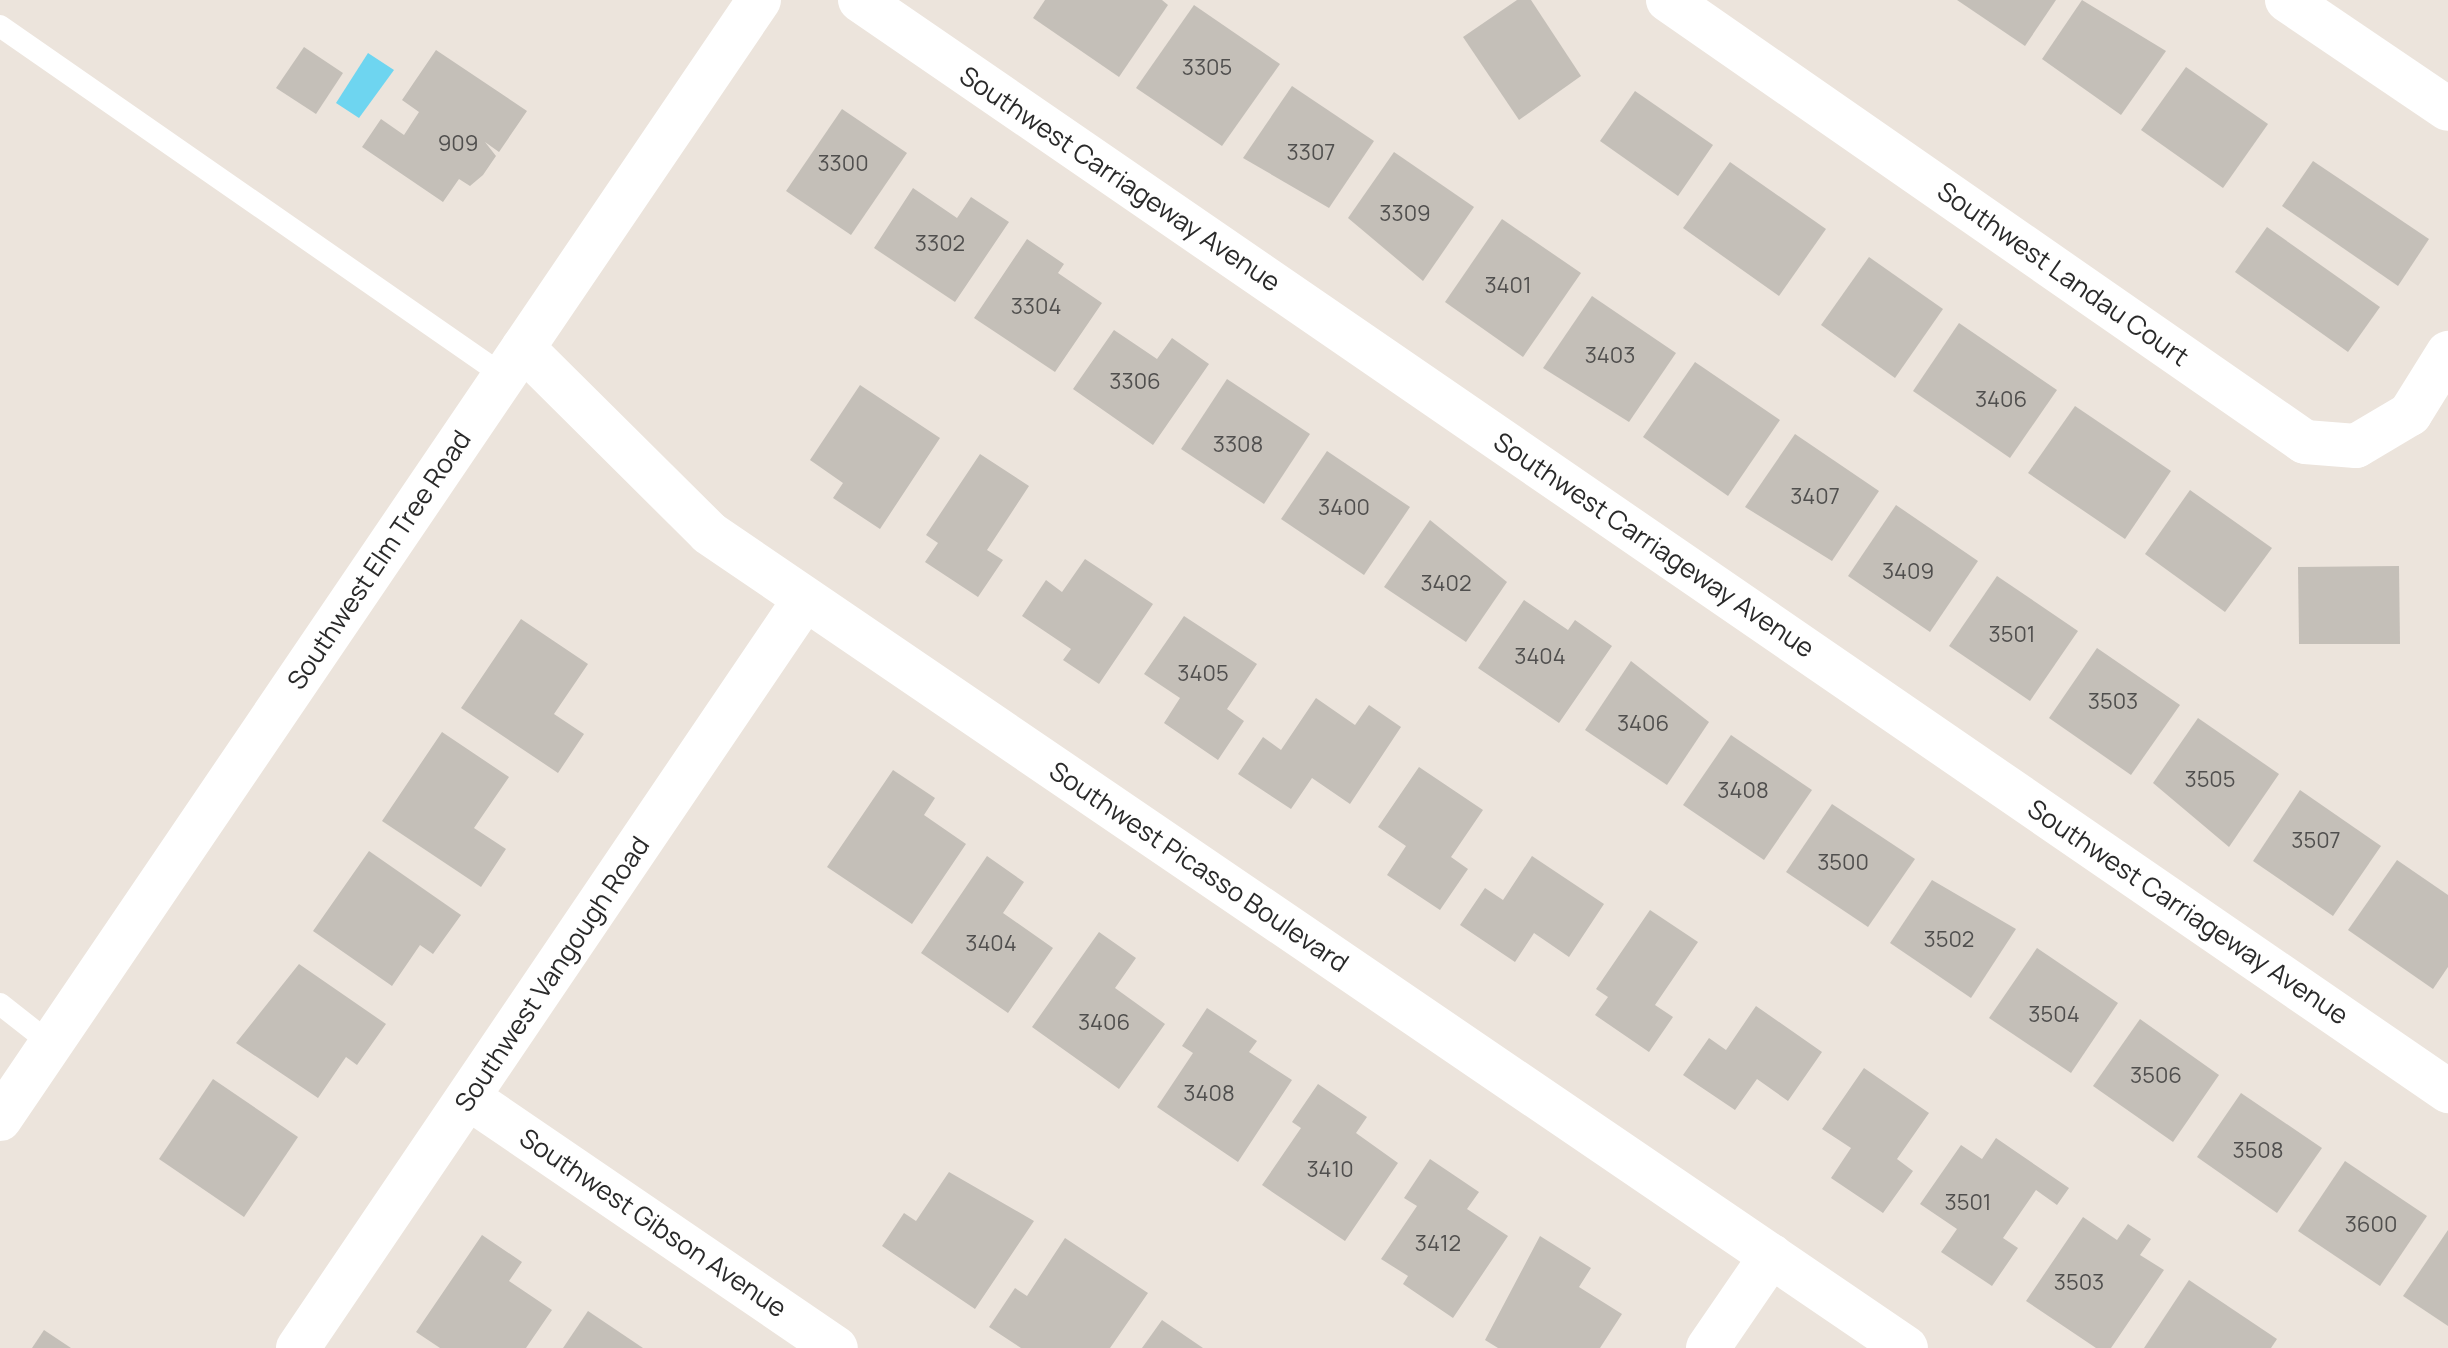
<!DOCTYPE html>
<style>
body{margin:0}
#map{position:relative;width:2448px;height:1348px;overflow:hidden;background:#ece4dc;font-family:Manrope,sans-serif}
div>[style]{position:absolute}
.water>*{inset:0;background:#6ed5f0}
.building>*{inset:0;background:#c4bfb8}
.service>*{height:22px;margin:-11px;padding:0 11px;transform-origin:11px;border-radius:11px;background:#fff}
.minor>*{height:44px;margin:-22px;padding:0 22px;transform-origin:22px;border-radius:22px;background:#fff}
.tertiary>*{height:44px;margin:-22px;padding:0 22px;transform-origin:22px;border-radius:22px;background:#fff}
span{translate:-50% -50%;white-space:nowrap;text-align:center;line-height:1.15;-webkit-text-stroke:6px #fff;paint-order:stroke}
.number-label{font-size:22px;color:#504f4e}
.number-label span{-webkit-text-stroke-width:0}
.street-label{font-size:26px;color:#2a2a2a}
</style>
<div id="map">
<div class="water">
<div style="clip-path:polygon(368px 53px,394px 70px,359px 118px,336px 103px)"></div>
</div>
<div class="building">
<div style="clip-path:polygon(1045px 0,1162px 0,1168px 5px,1119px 77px,1033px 18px)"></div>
<div style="clip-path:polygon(1517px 0,1531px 0,1581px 76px,1519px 120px,1463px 37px)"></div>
<div style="clip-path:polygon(1957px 0,2056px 0,2025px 46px)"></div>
<div style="clip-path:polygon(2082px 0,2166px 51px,2121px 115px,2042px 59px)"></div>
<div style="clip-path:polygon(1194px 5px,1280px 64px,1222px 146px,1136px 88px)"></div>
<div style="clip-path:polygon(304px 47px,343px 73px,316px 114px,276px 88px)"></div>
<div style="clip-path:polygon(436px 50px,527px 111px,499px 152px,485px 142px,496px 156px,483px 175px,470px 186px,459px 179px,443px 202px,362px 147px,381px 119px,404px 135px,419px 112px,402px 100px)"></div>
<div style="clip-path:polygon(2186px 67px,2268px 124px,2223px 188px,2141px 130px)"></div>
<div style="clip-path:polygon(1292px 86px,1374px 141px,1329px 208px,1243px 158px)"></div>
<div style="clip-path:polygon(1635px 91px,1713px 145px,1678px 196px,1600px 141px)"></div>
<div style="clip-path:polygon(842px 109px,907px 153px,851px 235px,786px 191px)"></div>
<div style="clip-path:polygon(1394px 152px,1474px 207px,1423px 281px,1348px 218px)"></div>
<div style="clip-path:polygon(2313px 161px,2429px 239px,2398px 286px,2282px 206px)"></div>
<div style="clip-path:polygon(1730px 162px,1826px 229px,1779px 296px,1683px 228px)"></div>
<div style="clip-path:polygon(913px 188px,957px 218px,971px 197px,1009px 222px,955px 302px,874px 248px)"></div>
<div style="clip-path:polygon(1502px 219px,1581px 273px,1523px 357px,1445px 302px)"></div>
<div style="clip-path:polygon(2267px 227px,2380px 307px,2348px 352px,2235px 272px)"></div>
<div style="clip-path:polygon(1027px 239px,1064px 264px,1058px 273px,1102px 303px,1055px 372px,974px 318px)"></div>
<div style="clip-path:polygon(1869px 257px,1943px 309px,1895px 378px,1821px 325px)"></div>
<div style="clip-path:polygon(1592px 296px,1676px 353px,1629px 422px,1543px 368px)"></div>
<div style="clip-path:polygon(1959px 323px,2057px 390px,2010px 458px,1913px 391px)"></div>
<div style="clip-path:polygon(1114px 330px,1157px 359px,1172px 338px,1209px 364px,1153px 445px,1073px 389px)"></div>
<div style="clip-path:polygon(1695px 362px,1780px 420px,1728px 496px,1643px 437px)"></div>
<div style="clip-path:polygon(1227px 379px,1310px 434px,1264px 504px,1181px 449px)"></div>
<div style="clip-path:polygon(860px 385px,940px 438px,880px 529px,833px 498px,843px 483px,810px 460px)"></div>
<div style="clip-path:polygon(2075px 406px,2171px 471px,2125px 539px,2028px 473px)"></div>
<div style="clip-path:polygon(1795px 434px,1879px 491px,1832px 561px,1745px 507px)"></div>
<div style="clip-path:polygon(1327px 451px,1410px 507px,1364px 575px,1281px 519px)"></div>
<div style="clip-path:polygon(980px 454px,1029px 486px,987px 550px,1003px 560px,978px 597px,925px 562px,938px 543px,926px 535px)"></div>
<div style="clip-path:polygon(2190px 490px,2272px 548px,2225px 612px,2145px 554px)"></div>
<div style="clip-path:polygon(1896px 505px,1978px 561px,1930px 632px,1848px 576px)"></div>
<div style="clip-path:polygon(1430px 520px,1507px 582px,1466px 642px,1384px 587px)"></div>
<div style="clip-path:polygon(1085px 559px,1153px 604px,1099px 684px,1063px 660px,1071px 649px,1022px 616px,1046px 580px,1062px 592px)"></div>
<div style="clip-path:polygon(2399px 566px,2400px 644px,2299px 644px,2298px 567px)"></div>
<div style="clip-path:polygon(1997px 576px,2078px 631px,2030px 701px,1949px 646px)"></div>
<div style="clip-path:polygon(1524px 600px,1568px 630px,1575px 620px,1612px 646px,1559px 723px,1478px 668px)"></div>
<div style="clip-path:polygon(1184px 616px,1257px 664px,1227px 709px,1244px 721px,1218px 760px,1164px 723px,1180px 698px,1144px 674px)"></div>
<div style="clip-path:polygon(521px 619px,588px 664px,554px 714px,584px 734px,558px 773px,461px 708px)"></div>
<div style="clip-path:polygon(2097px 648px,2180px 705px,2131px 775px,2049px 718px)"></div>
<div style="clip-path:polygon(1631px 661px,1709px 722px,1667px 785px,1585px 730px)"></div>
<div style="clip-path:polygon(1316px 698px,1355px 725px,1369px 705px,1401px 727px,1350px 804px,1312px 778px,1291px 809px,1238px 774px,1263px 737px,1281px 750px)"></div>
<div style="clip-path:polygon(2198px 718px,2279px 774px,2229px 847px,2153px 783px)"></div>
<div style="clip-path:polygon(442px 732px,509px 777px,474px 828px,506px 849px,481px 887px,382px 821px)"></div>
<div style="clip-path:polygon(1731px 735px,1812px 790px,1764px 860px,1683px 805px)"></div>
<div style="clip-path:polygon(1419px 767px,1483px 810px,1451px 857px,1468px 869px,1440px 910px,1387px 875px,1406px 846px,1378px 827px)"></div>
<div style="clip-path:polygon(893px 770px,935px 798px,924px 815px,966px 844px,912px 924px,827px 867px)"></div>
<div style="clip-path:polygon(2300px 790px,2381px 846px,2333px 916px,2253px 861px)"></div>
<div style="clip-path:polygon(1832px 804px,1915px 859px,1868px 927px,1786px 872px)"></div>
<div style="clip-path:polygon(369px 851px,461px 915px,433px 954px,420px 945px,392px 986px,313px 931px)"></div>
<div style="clip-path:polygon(987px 856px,1024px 882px,1003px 913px,1053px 948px,1008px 1013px,921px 953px)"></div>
<div style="clip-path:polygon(1532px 856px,1604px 904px,1569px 957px,1534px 933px,1515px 962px,1460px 925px,1485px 888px,1503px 900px)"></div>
<div style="clip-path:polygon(2397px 860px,2448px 895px,2448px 967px,2433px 989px,2348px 930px)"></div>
<div style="clip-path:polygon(1932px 880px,2016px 929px,1971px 998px,1890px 943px)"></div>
<div style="clip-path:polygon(1650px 910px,1698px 942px,1655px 1005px,1673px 1017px,1649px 1052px,1595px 1015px,1608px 997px,1596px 989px)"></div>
<div style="clip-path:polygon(1099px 932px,1136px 958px,1115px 988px,1165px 1024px,1119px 1089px,1032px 1027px)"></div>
<div style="clip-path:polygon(2037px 948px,2118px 1003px,2071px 1073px,1989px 1018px)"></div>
<div style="clip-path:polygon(299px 964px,386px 1024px,357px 1065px,346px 1057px,318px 1098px,236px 1043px)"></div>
<div style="clip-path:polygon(1756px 1006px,1822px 1052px,1788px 1101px,1757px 1079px,1735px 1110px,1683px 1075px,1709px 1038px,1726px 1050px)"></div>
<div style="clip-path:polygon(1207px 1008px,1257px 1041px,1249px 1052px,1292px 1080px,1238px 1162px,1157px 1107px,1193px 1053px,1182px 1046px)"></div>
<div style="clip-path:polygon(2140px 1019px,2219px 1075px,2173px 1142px,2093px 1086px)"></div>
<div style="clip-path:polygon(1864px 1068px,1929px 1113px,1897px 1159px,1913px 1171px,1883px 1213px,1831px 1178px,1851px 1148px,1822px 1129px)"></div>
<div style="clip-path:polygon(213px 1079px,298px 1137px,244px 1217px,159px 1159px)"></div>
<div style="clip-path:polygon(1318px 1084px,1367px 1117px,1356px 1133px,1398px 1163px,1345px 1241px,1262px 1185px,1301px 1128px,1292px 1122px)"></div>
<div style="clip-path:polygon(2241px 1093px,2322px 1148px,2277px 1213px,2197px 1157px)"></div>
<div style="clip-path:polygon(1996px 1138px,2069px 1188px,2057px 1205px,2036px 1190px,2003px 1238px,2018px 1248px,1992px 1286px,1941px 1252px,1957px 1229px,1920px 1204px,1961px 1145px,1982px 1159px)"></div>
<div style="clip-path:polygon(1430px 1159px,1479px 1192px,1467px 1209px,1508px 1236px,1453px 1318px,1403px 1284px,1408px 1276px,1381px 1259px,1417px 1206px,1404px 1198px)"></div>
<div style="clip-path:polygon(2345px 1161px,2427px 1216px,2380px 1286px,2298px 1231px)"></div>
<div style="clip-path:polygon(949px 1172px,1034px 1221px,975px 1309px,882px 1246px,904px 1213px,916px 1221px)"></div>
<div style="clip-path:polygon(2083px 1217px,2117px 1240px,2128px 1224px,2151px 1239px,2140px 1255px,2164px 1270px,2111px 1348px,2096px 1348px,2026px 1301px)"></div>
<div style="clip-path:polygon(2448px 1230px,2448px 1326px,2403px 1296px)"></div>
<div style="clip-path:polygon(482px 1235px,522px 1262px,509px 1281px,552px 1310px,526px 1348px,440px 1348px,416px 1332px)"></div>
<div style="clip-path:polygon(1540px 1236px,1591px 1268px,1579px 1287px,1622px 1314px,1600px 1348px,1498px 1348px,1485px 1340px)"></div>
<div style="clip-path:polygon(1065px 1238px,1148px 1293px,1110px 1348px,1021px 1348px,989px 1327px,1015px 1288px,1027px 1296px)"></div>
<div style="clip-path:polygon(2189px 1280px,2277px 1339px,2271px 1348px,2144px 1348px)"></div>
<div style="clip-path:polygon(588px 1311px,643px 1348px,563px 1348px)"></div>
<div style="clip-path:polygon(1162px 1320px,1203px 1348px,1142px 1348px)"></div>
<div style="clip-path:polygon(44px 1330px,71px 1348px,32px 1348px)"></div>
</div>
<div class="service">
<div style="left:0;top:26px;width:614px;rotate:34.78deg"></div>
<div style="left:0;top:1004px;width:65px;rotate:38.1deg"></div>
</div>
<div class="minor">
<div style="left:860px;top:0;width:1927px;rotate:34.49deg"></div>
<div style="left:1668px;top:0;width:775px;rotate:34.76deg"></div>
<div style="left:2305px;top:442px;width:51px;rotate:4.5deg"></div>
<div style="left:2356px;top:446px;width:63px;rotate:-30.7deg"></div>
<div style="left:2410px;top:414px;width:72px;rotate:-58.1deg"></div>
<div style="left:2287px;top:0;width:194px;rotate:34.1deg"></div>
<div style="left:523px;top:348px;width:262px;rotate:44.8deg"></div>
<div style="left:709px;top:533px;width:1448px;rotate:34.25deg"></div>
<div style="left:469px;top:1098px;width:444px;rotate:34.3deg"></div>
<div style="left:298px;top:1348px;width:904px;rotate:-55.91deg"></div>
<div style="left:1708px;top:1348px;width:112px;rotate:-55.6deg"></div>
</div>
<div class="tertiary">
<div style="left:0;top:1119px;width:1352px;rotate:-55.85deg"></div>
</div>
<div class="number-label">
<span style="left:1207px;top:68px">3305</span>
<span style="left:458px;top:144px">909</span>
<span style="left:1311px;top:153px">3307</span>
<span style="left:843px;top:164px">3300</span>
<span style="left:1405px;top:214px">3309</span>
<span style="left:940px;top:244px">3302</span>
<span style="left:1508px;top:286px">3401</span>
<span style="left:1036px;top:307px">3304</span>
<span style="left:1610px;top:356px">3403</span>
<span style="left:1135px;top:382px">3306</span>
<span style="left:2001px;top:400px">3406</span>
<span style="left:1238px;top:445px">3308</span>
<span style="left:1815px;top:497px">3407</span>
<span style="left:1344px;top:508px">3400</span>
<span style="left:1908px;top:572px">3409</span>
<span style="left:1446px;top:584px">3402</span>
<span style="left:2012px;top:635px">3501</span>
<span style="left:1540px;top:657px">3404</span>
<span style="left:1203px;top:674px">3405</span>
<span style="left:2113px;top:702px">3503</span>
<span style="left:1643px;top:724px">3406</span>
<span style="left:2210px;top:780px">3505</span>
<span style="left:1743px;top:791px">3408</span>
<span style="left:2316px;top:841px">3507</span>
<span style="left:1843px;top:863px">3500</span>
<span style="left:1949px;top:940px">3502</span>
<span style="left:991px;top:944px">3404</span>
<span style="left:2054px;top:1015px">3504</span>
<span style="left:1104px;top:1023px">3406</span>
<span style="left:2156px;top:1076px">3506</span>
<span style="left:1209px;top:1094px">3408</span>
<span style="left:2258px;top:1151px">3508</span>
<span style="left:1330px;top:1170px">3410</span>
<span style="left:1968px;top:1203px">3501</span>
<span style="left:2371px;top:1225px">3600</span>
<span style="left:1438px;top:1244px">3412</span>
<span style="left:2079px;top:1283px">3503</span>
</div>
<div class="street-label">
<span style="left:1120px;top:179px;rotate:34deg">Southwest Carriageway Avenue</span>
<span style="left:2063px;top:274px;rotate:35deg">Southwest Landau Court</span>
<span style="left:1654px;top:545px;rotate:34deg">Southwest Carriageway Avenue</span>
<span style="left:379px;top:560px;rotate:-56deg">Southwest Elm Tree Road</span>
<span style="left:1199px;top:867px;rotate:34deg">Southwest Picasso Boulevard</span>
<span style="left:2188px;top:912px;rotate:34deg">Southwest Carriageway Avenue</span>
<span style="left:552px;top:974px;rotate:-56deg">Southwest Vangough Road</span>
<span style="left:653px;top:1223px;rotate:34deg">Southwest Gibson Avenue</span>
</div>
</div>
